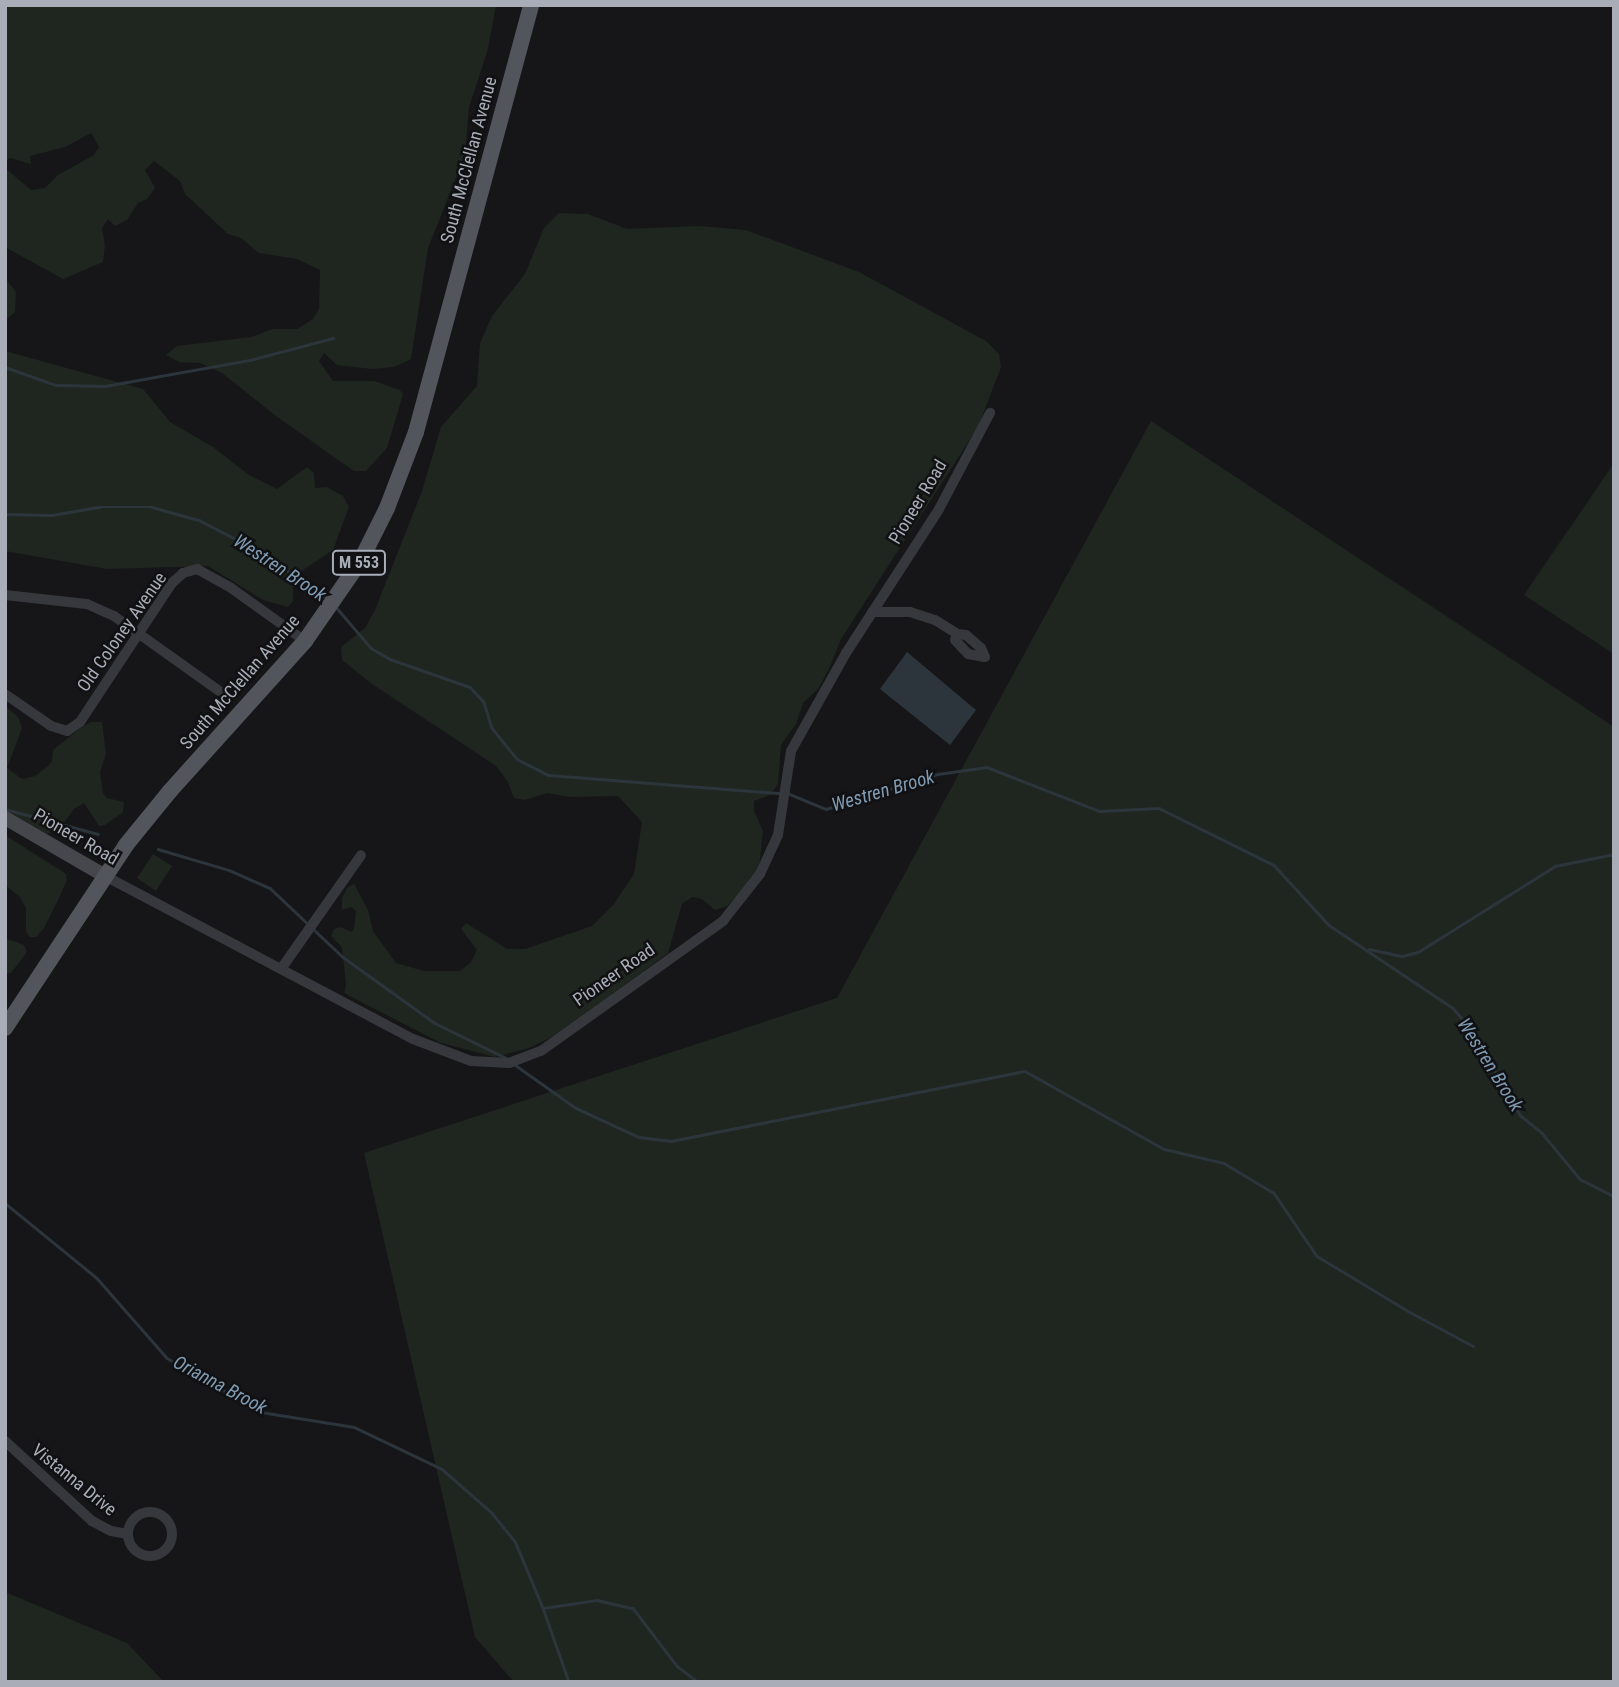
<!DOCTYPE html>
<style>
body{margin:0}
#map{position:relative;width:1619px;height:1687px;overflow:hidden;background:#161618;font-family:"Roboto Condensed",sans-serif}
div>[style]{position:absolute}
.green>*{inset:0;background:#1e261f}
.water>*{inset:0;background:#2c353c}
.stream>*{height:2.5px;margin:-1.25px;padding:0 1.25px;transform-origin:1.25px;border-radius:1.25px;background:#2c353c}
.street>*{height:10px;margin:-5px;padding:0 5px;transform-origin:5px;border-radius:5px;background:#37383d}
.street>.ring{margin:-5px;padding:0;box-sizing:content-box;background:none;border:10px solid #37383d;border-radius:50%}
.secondary>*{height:14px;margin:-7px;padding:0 7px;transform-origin:7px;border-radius:7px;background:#45474d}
.primary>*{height:16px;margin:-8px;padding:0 8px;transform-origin:8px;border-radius:8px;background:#53555c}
span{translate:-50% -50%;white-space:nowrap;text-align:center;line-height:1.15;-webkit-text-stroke:5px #111113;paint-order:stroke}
.shield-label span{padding:2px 5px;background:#111113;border:2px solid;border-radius:5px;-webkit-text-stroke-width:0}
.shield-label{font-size:16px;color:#a8adb8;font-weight:700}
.street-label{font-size:18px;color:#a8adb8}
.water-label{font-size:19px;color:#7f9bb3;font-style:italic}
.frame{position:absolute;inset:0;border:7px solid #a8adb8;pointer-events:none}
</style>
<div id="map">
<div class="green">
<div style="clip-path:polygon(5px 5px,496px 5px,488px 49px,469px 107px,465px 155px,428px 248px,411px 359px,394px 367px,372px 369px,337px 365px,324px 353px,319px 361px,333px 381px,374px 381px,400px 390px,403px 394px,387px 448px,366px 471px,354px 471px,276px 416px,222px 373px,200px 363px,179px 362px,166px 355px,177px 346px,251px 337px,273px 329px,297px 329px,313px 319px,319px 309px,320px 270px,297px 259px,259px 253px,241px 238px,228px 234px,185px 194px,180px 181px,154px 161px,145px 170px,155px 188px,147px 199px,138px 203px,127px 220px,115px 226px,108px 219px,102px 228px,105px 245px,103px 262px,63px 279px,5px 247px,5px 168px,31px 190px,45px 188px,58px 175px,94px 155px,99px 147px,91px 133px,65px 147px,30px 156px,31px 164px,10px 158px,5px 161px)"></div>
<div style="clip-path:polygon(559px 213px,588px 214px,627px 229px,699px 226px,746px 230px,859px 272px,986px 341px,999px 354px,1001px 367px,978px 427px,841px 639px,829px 669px,818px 689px,803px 703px,796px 724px,781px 745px,778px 784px,770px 795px,754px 801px,754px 811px,763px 831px,759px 867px,747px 886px,727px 906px,715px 910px,702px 899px,692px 897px,682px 904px,668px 953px,560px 1033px,529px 1048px,495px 1057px,441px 1043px,344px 993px,346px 985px,342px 947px,331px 936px,334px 929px,341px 927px,351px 932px,354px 929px,356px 911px,351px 907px,342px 910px,342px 898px,347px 888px,354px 884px,368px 910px,373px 931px,396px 963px,424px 971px,460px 971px,471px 962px,477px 950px,461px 929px,466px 923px,507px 949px,525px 949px,592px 926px,614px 904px,634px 874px,642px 822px,618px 796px,570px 797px,547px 793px,525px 800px,514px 798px,508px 782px,496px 766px,372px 684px,342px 660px,341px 647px,365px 628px,375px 610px,422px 491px,441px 427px,477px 386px,480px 343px,492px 316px,525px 274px,544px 228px)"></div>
<div style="clip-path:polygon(5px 278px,16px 292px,15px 312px,5px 321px)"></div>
<div style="clip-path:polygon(5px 351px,143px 389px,170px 422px,213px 447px,249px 475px,277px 489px,307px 467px,314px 473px,315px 488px,327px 487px,343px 496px,349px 507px,333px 550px,303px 570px,293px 587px,293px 601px,288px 607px,263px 600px,208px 566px,107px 569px,5px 551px)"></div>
<div style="clip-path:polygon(1151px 421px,1614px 727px,1614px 1682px,514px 1682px,475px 1637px,364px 1153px,837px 998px)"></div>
<div style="clip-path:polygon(1614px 463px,1614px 654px,1524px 595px)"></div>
<div style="clip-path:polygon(5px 706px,18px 717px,22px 728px,7px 768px,22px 779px,35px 776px,48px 766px,52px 761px,53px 750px,79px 729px,91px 722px,102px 722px,106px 754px,100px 772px,103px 793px,107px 798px,124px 802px,123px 812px,105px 825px,99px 826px,84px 803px,74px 809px,59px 829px,47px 834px,5px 813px)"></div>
<div style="clip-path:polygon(5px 835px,66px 874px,67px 880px,60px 896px,44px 928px,36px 937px,30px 937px,26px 932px,26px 908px,20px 897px,5px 885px)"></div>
<div style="clip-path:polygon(153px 854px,172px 866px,156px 891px,137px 878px)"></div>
<div style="clip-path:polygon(5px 938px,24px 945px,27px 952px,11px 973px,5px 974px)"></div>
<div style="clip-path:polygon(5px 1592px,127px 1643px,164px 1682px,5px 1682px)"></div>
</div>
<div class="water">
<div style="clip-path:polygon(907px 652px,976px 710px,950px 745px,880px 689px)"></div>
</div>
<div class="stream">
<div style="left:5px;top:367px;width:54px;rotate:19.4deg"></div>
<div style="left:56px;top:385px;width:49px;rotate:1.2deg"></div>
<div style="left:105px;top:386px;width:147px;rotate:-10.2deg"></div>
<div style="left:250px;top:360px;width:86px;rotate:-14.8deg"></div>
<div style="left:5px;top:514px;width:47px;rotate:1.2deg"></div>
<div style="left:52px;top:515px;width:48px;rotate:-9.7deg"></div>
<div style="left:99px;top:507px;width:53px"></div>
<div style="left:152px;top:507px;width:49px;rotate:15.5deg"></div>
<div style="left:199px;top:520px;width:65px;rotate:27.3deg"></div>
<div style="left:257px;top:550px;width:86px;rotate:34.1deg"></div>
<div style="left:337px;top:608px;width:52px;rotate:49.6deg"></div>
<div style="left:371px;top:648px;width:22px;rotate:30deg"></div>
<div style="left:390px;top:659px;width:85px;rotate:19.3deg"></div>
<div style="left:470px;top:687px;width:21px;rotate:47deg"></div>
<div style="left:484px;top:702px;width:27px;rotate:73deg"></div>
<div style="left:492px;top:728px;width:40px;rotate:51deg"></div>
<div style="left:517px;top:759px;width:36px;rotate:27deg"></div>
<div style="left:549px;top:775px;width:232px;rotate:4.5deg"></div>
<div style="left:787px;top:793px;width:42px;rotate:22.3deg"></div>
<div style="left:826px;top:809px;width:117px;rotate:-17.4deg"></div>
<div style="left:938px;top:774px;width:49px;rotate:-8.1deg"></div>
<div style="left:987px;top:767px;width:120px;rotate:21.4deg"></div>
<div style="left:1099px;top:811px;width:60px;rotate:-2.9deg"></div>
<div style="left:1159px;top:808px;width:128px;rotate:26.4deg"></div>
<div style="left:1274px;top:865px;width:81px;rotate:47.5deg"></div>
<div style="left:1329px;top:925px;width:149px;rotate:33.8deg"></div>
<div style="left:1453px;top:1008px;width:29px;rotate:49deg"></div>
<div style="left:1472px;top:1030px;width:98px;rotate:60.5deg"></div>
<div style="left:1520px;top:1115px;width:28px;rotate:39deg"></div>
<div style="left:1542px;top:1133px;width:60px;rotate:50.4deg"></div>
<div style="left:1580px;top:1179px;width:38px;rotate:27deg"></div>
<div style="left:5px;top:809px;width:96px;rotate:15deg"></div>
<div style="left:158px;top:849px;width:74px;rotate:16.5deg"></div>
<div style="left:229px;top:870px;width:45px;rotate:23.7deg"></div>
<div style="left:270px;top:888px;width:100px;rotate:43.4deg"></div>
<div style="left:343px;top:957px;width:113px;rotate:35.7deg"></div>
<div style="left:435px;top:1023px;width:79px;rotate:26.2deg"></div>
<div style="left:1369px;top:949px;width:34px;rotate:12deg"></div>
<div style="left:1402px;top:956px;width:16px;rotate:-14deg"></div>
<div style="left:1418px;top:952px;width:162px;rotate:-32.1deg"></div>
<div style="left:1555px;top:866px;width:60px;rotate:-11.5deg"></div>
<div style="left:514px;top:1064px;width:76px;rotate:35.4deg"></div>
<div style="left:576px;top:1108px;width:69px;rotate:24.7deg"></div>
<div style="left:639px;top:1137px;width:32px;rotate:7deg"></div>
<div style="left:671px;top:1141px;width:361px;rotate:-11.2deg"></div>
<div style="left:1025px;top:1071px;width:159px;rotate:29.3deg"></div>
<div style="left:1164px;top:1149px;width:62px;rotate:13.1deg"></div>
<div style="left:1224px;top:1163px;width:58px;rotate:31deg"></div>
<div style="left:1274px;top:1193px;width:76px;rotate:55.7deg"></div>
<div style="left:1317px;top:1256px;width:106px;rotate:31.1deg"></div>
<div style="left:1408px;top:1311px;width:74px;rotate:28.3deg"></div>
<div style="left:5px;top:1203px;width:119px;rotate:39.2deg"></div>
<div style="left:97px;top:1278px;width:106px;rotate:48.8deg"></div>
<div style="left:167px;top:1358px;width:108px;rotate:29.9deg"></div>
<div style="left:261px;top:1412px;width:94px;rotate:9.2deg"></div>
<div style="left:354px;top:1427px;width:98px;rotate:25.5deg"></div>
<div style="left:442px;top:1469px;width:67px;rotate:41.3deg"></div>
<div style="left:492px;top:1513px;width:36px;rotate:51deg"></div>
<div style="left:515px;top:1541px;width:73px;rotate:67.3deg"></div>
<div style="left:543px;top:1608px;width:78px;rotate:70.6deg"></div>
<div style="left:543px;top:1608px;width:55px;rotate:-8.4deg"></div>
<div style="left:597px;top:1600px;width:37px;rotate:13deg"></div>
<div style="left:633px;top:1608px;width:73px;rotate:52.8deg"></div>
<div style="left:677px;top:1666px;width:26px;rotate:37deg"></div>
</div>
<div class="street">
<div style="left:5px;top:595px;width:82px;rotate:6.3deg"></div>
<div style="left:87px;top:604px;width:30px;rotate:24deg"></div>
<div style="left:114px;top:616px;width:129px;rotate:35.5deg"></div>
<div style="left:872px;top:612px;width:38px"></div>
<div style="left:910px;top:612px;width:26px;rotate:18deg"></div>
<div style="left:935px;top:620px;width:26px;rotate:32deg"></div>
<div style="left:957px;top:634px;width:6px;rotate:108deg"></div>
<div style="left:955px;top:640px;width:19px;rotate:47deg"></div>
<div style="left:968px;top:654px;width:17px;rotate:10deg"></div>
<div style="left:985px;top:657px;width:10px;rotate:-114deg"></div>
<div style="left:981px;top:648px;width:20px;rotate:-139deg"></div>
<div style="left:966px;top:635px;width:9px;rotate:-174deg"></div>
<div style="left:5px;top:694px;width:56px;rotate:34.8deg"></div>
<div style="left:51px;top:726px;width:17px;rotate:17deg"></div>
<div style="left:67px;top:731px;width:16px;rotate:-35deg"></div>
<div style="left:80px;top:722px;width:167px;rotate:-56.5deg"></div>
<div style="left:172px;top:583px;width:15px;rotate:-42deg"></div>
<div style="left:183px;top:573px;width:15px;rotate:-16deg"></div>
<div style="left:197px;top:569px;width:39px;rotate:29deg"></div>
<div style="left:231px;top:588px;width:91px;rotate:35.6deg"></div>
<div style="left:105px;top:876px;width:348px;rotate:27.9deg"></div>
<div style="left:413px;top:1039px;width:62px;rotate:20.8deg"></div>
<div style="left:471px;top:1061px;width:38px;rotate:3deg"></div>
<div style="left:509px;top:1063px;width:34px;rotate:-21deg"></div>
<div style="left:541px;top:1051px;width:224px;rotate:-35.5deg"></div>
<div style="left:723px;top:921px;width:60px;rotate:-51.8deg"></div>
<div style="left:760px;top:874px;width:43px;rotate:-65.2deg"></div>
<div style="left:778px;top:835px;width:85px;rotate:-81.2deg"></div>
<div style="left:791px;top:751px;width:112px;rotate:-60.7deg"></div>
<div style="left:846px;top:653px;width:171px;rotate:-57.1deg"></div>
<div style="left:939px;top:509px;width:109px;rotate:-62deg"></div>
<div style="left:281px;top:969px;width:139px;rotate:-54.9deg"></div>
<div style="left:5px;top:1441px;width:118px;rotate:42.6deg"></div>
<div style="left:92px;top:1521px;width:21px;rotate:28deg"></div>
<div style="left:111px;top:1531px;width:17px;rotate:10deg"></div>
<div class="ring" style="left:128px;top:1512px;width:34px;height:34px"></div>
</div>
<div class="secondary">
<div style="left:5px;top:818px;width:116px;rotate:30.1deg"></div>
</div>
<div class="primary">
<div style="left:5px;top:1028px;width:219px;rotate:-56.5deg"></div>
<div style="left:126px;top:845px;width:70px;rotate:-50.8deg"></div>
<div style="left:170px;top:791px;width:202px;rotate:-48deg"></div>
<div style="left:305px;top:641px;width:98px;rotate:-55.3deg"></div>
<div style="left:361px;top:560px;width:58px;rotate:-63.4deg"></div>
<div style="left:387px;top:508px;width:81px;rotate:-69.1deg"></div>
<div style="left:416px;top:432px;width:442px;rotate:-74.9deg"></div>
</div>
<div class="shield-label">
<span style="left:359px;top:563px">M 553</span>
</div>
<div class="street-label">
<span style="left:469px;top:160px;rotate:-75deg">South McClellan Avenue</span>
<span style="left:918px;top:502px;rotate:-59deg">Pioneer Road</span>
<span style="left:122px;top:632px;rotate:-55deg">Old Coloney Avenue</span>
<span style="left:240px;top:682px;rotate:-49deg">South McClellan Avenue</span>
<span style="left:76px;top:837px;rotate:30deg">Pioneer Road</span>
<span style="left:614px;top:975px;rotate:-35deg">Pioneer Road</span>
<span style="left:74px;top:1480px;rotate:39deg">Vistanna Drive</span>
</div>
<div class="water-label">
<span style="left:280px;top:568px;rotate:33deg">Westren Brook</span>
<span style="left:883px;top:791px;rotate:-16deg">Westren Brook</span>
<span style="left:1490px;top:1065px;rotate:58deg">Westren Brook</span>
<span style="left:220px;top:1385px;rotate:28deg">Orianna Brook</span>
</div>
<div class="frame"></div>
</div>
